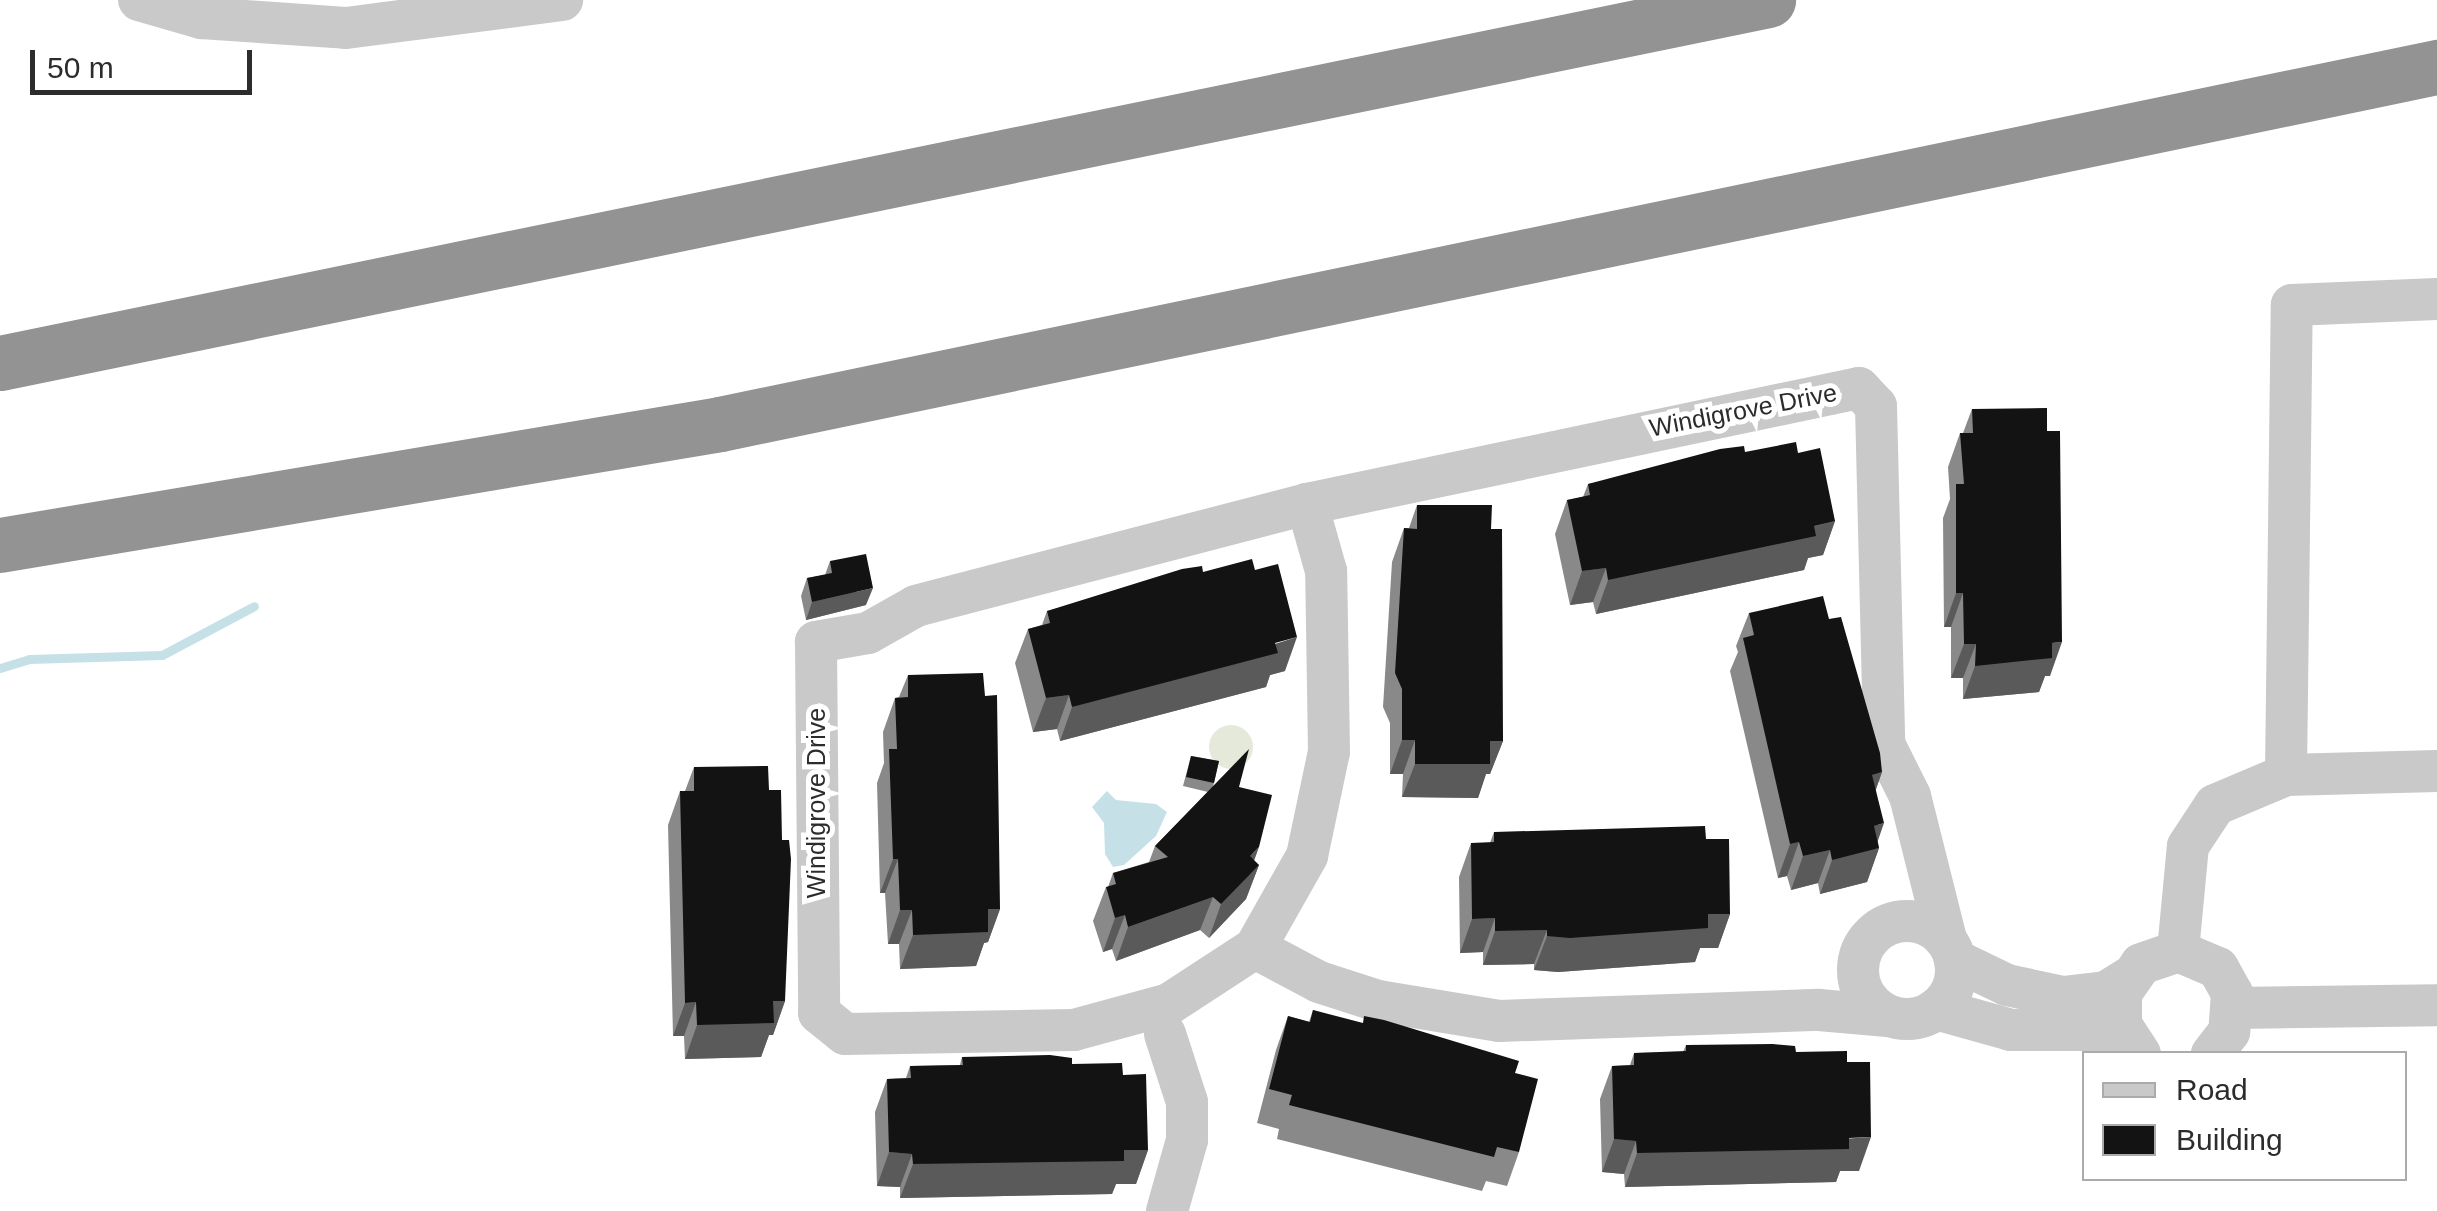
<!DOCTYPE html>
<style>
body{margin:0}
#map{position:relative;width:2437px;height:1211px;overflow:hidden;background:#fff;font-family:Arial,sans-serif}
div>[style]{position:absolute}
.green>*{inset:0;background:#e4e9d9}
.round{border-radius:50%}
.water>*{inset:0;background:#c6e0e8}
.stream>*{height:9px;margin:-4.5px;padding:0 4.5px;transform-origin:4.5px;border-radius:4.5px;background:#c6e0e8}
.minor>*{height:42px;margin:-21px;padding:0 21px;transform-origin:21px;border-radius:21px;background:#c9c9c9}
.minor>.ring{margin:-21px;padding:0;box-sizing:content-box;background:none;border:42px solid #c9c9c9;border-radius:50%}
.highway>*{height:55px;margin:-27.5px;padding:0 27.5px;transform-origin:27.5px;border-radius:27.5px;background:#939393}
.wall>*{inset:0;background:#898989}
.shaded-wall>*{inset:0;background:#5a5a5a}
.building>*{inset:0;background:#131313}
span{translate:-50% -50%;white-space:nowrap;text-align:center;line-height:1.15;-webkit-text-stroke:10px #fff;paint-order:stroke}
.street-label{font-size:25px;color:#2c2c2c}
.legend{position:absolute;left:2082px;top:1051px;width:325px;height:130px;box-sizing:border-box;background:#fff;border:2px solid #ababab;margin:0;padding:12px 18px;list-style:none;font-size:30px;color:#2c2c2c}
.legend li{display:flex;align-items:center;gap:20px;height:50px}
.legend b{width:50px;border:2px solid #ababab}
.scale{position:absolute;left:30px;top:50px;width:222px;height:45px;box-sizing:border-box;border:5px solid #2c2c2c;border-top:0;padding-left:12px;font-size:30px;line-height:35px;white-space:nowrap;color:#2c2c2c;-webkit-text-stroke:8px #fff;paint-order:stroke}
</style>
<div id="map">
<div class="green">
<div class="round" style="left:1209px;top:725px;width:44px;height:44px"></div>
</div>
<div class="water">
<div style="clip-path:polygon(1107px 791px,1116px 800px,1156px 804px,1167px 812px,1156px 836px,1124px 865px,1113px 867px,1105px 854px,1104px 823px,1092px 807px)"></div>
</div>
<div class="stream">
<div style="left:0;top:668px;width:30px;rotate:-17deg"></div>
<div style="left:29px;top:659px;width:133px;rotate:-1.7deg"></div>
<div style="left:162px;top:655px;width:104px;rotate:-28deg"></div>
</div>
<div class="minor">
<div style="left:139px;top:0;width:65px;rotate:16.2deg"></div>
<div style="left:201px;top:18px;width:145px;rotate:3.9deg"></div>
<div style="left:346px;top:28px;width:218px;rotate:-7.4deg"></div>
<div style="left:1307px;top:504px;width:564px;rotate:-11.87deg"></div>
<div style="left:1859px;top:388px;width:25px;rotate:47deg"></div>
<div style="left:1876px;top:406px;width:338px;rotate:88.6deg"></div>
<div style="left:1884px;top:744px;width:58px;rotate:63.4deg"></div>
<div style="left:1910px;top:796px;width:147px;rotate:75.9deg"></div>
<div style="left:2286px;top:775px;width:470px;rotate:-89.3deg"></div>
<div style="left:2292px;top:305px;width:145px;rotate:-2.4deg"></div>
<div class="ring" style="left:1858px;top:921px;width:56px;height:56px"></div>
<div style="left:1255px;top:948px;width:106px;rotate:-60.5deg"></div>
<div style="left:1307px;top:856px;width:106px;rotate:-78.1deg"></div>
<div style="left:1329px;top:752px;width:181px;rotate:-90.9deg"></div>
<div style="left:1326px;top:571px;width:70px;rotate:-105.8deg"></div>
<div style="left:1307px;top:504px;width:404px;rotate:165.4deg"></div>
<div style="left:916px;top:606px;width:55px;rotate:150.6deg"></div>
<div style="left:868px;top:633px;width:53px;rotate:170.2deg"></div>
<div style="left:816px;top:642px;width:371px;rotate:89.5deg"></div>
<div style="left:819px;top:1013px;width:33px;rotate:39deg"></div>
<div style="left:845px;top:1034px;width:229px;rotate:-1deg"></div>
<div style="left:1074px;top:1030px;width:98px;rotate:-15.3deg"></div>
<div style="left:1169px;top:1004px;width:103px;rotate:-33.1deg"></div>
<div style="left:1255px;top:948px;width:72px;rotate:28deg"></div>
<div style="left:1319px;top:982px;width:62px;rotate:17.9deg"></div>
<div style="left:1378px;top:1001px;width:123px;rotate:9.4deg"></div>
<div style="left:1499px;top:1021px;width:320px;rotate:-2deg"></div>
<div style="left:1819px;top:1010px;width:69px;rotate:5deg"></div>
<div style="left:2178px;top:951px;width:105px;rotate:-84.6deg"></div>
<div style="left:2188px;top:846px;width:49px;rotate:-56.6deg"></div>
<div style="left:2215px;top:805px;width:77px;rotate:-22.9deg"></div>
<div style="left:2286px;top:775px;width:151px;rotate:-1.5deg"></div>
<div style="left:1955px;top:960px;width:58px;rotate:25.7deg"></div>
<div style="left:2007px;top:985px;width:57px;rotate:12.1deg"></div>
<div style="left:2063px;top:997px;width:43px;rotate:-6.6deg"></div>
<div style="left:2106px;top:992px;width:26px;rotate:-32deg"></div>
<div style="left:2234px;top:1008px;width:203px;rotate:-0.8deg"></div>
<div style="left:1936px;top:1009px;width:78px;rotate:15.6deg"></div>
<div style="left:2011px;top:1030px;width:74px"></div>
<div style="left:2085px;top:1030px;width:44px;rotate:13.1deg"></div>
<div style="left:1165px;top:1034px;width:71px;rotate:72.1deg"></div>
<div style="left:1187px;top:1102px;width:38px;rotate:90deg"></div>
<div style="left:1187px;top:1140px;width:74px;rotate:105.7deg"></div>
<div style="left:2140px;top:1054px;width:35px;rotate:-123deg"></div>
<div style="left:2121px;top:1025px;width:32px;rotate:-90deg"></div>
<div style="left:2121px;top:993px;width:35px;rotate:-55deg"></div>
<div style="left:2141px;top:964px;width:39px;rotate:-19deg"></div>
<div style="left:2178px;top:951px;width:43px;rotate:23deg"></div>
<div style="left:2218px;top:968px;width:29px;rotate:61deg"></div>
<div style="left:2232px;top:993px;width:39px;rotate:94deg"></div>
<div style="left:2229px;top:1032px;width:28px;rotate:128deg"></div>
</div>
<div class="highway">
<div style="left:0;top:363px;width:1805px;rotate:-11.6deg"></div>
<div style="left:0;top:545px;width:730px;rotate:-9.54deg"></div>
<div style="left:720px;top:424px;width:1754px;rotate:-11.75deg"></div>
</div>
<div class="wall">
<div style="clip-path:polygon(1972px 409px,2050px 676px,2045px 676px,2039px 692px,1963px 699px,1963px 678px,1951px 678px,1951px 627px,1944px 627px,1943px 518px,1950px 499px,1948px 467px,1960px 433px,1963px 433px)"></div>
<div style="clip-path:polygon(1745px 452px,1798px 453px,1835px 521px,1823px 555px,1808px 558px,1804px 570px,1596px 614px,1593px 602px,1570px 605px,1555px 534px,1567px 500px,1583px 497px,1588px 484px)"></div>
<div style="clip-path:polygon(1417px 505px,1491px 529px,1503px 741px,1490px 774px,1486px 774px,1478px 798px,1402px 797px,1403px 774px,1390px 774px,1390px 723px,1383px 707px,1392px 562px,1404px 528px,1409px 528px)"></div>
<div style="clip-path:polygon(830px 561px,866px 605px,806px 620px,801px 596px,807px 578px,825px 575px)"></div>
<div style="clip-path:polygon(1203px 572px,1285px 671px,1270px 675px,1266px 687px,1060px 741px,1057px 729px,1033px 732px,1015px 663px,1028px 629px,1042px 625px,1047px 611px)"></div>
<div style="clip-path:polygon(1749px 613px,1829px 619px,1882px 772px,1876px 789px,1878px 842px,1879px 848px,1867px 882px,1820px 894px,1818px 883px,1791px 890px,1787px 876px,1778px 878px,1730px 671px,1738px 652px,1736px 646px)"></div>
<div style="clip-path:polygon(908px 675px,1000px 909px,988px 942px,984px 943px,976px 966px,900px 969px,899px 944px,888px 944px,885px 893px,880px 893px,877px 783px,884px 763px,883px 732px,895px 698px,899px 697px)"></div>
<div style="clip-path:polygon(1191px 756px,1219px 761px,1213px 787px,1239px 787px,1254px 861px,1259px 865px,1246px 899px,1209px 938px,1200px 930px,1116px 961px,1112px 949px,1103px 952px,1093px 921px,1106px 887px,1108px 887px,1113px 873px,1149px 862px,1155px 846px,1208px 792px,1183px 786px)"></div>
<div style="clip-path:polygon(694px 767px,769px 790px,785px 1001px,773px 1035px,769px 1035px,761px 1057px,685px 1059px,684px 1036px,673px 1036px,668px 825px,680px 791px,685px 791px)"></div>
<div style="clip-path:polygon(1494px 832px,1706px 839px,1730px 914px,1718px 948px,1700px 948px,1695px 962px,1558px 972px,1534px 970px,1534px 964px,1483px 965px,1483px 952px,1460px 953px,1459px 877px,1471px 843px,1490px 843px)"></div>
<div style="clip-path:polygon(1313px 1010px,1515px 1073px,1519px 1152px,1507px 1186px,1486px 1181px,1482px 1191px,1277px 1139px,1279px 1129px,1257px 1123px,1276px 1050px,1288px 1016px,1309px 1022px)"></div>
<div style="clip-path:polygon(1686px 1045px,1796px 1052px,1859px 1171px,1840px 1171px,1836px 1182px,1625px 1187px,1624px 1174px,1602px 1172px,1600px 1099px,1612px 1066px,1630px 1065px,1634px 1053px,1683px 1052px)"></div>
<div style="clip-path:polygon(962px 1057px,1072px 1064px,1123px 1075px,1148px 1150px,1136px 1184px,1116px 1184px,1112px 1194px,900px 1198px,900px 1187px,877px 1186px,875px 1112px,887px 1079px,906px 1078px,910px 1066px,960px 1065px)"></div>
</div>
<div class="shaded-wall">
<div style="clip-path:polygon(1835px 521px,1823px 555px,1808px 558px,1804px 570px,1596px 614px,1608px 580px)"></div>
<div style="clip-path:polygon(1606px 568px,1593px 602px,1570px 605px,1582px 571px)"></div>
<div style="clip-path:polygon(873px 588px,866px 605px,806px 620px,812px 602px)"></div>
<div style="clip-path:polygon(1956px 593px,1963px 593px,1951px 627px,1944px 627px)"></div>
<div style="clip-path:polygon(1297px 637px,1285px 671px,1270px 675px,1266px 687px,1060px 741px,1072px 707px)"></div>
<div style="clip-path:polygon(2062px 642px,2050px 676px,2045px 676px,2039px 692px,1963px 699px,1975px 666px,2052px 643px)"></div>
<div style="clip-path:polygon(1964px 644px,1976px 644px,1963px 678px,1951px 678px)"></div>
<div style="clip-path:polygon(1069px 695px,1057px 729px,1033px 732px,1046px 698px)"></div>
<div style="clip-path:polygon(1402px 740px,1415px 740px,1403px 774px,1390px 774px)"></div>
<div style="clip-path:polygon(1490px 741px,1503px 741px,1490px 774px,1486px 774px,1478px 798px,1402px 797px,1415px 764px)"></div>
<div style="clip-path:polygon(1882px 772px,1870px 806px,1872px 775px)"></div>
<div style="clip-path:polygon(1884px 823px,1875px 849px,1879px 848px,1867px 882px,1820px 894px,1832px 860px,1874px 826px)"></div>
<div style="clip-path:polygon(1799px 842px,1787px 876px,1778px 878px,1790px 844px)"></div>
<div style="clip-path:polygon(1259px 847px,1249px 875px,1259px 865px,1246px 899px,1209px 938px,1221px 904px,1250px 856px)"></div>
<div style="clip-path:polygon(1830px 850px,1818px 883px,1791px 890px,1803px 856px)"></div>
<div style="clip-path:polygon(893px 859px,898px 859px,885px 893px,880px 893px)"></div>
<div style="clip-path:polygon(1213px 897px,1200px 930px,1116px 961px,1128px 927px)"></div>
<div style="clip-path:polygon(988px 909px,1000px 909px,988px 942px,984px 943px,976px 966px,900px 969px,913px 935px)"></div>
<div style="clip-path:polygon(900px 910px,912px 910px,899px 944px,888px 944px)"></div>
<div style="clip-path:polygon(1708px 914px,1730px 914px,1718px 948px,1700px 948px,1695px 962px,1558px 972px,1534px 970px,1547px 936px)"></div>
<div style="clip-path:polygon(1125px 915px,1112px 949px,1103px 952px,1115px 918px)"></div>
<div style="clip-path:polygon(1495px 918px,1483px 952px,1460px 953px,1472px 919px)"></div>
<div style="clip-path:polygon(1547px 930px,1534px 964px,1483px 965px,1495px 931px)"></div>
<div style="clip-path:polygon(773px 1001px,785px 1001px,773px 1035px,769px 1035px,761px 1057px,685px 1059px,697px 1025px)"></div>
<div style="clip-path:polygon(696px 1002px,684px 1036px,673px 1036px,685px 1003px)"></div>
<div style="clip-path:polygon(1871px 1137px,1859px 1171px,1840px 1171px,1836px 1182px,1625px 1187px,1637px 1153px)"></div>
<div style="clip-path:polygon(1614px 1139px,1636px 1141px,1624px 1174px,1602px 1172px)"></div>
<div style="clip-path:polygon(1124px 1150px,1148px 1150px,1136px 1184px,1116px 1184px,1112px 1194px,900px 1198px,913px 1164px)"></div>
<div style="clip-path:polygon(889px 1152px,912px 1154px,900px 1187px,877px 1186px)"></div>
</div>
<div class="building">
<div style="clip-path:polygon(2047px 408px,2047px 431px,2060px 431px,2062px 642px,2052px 643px,2052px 658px,1975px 666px,1976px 644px,1964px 644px,1963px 593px,1956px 593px,1956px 484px,1964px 484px,1960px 433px,1973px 433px,1972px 409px)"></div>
<div style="clip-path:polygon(1796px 442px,1798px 453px,1820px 448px,1835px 521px,1814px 526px,1816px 536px,1608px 580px,1606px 568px,1582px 571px,1567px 500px,1590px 495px,1588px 484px,1720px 449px,1744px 446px,1745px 452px)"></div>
<div style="clip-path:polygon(1417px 505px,1492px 505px,1491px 529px,1502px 529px,1503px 741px,1490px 741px,1490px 764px,1415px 764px,1415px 740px,1402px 740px,1402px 689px,1395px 673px,1404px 528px,1417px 529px)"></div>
<div style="clip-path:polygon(866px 554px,873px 588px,812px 602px,807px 578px,832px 573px,830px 561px)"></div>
<div style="clip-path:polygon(1252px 559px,1255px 570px,1278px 564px,1297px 637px,1275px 643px,1278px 653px,1072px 707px,1069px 695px,1046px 698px,1028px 629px,1050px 623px,1047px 611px,1182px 569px,1202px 566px,1203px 572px)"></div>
<div style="clip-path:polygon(1823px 596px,1829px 619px,1841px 617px,1880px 753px,1882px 772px,1872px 775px,1884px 823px,1874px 826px,1879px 848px,1832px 860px,1830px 850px,1803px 856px,1799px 842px,1790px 844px,1743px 638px,1754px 635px,1749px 613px)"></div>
<div style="clip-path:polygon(983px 673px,985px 696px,997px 695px,1000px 909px,988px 909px,988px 932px,913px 935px,912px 910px,900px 910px,898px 859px,893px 859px,889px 749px,897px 749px,895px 698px,908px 697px,908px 675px)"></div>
<div style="clip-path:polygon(1249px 749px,1239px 787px,1272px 795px,1259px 847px,1250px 856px,1259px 865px,1221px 904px,1213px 897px,1128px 927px,1125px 915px,1115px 918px,1106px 887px,1116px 884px,1113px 873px,1168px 857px,1155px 846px)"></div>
<div style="clip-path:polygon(1191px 756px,1219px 761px,1214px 783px,1186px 777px)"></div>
<div style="clip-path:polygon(768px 766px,769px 790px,781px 790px,782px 840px,789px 840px,791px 859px,785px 1001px,773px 1001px,774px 1023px,697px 1025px,696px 1002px,685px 1003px,680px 791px,694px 791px,694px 767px)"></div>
<div style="clip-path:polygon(1705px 826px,1706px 839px,1729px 839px,1730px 914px,1708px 914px,1708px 928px,1570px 938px,1547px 936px,1547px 930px,1495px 931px,1495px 918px,1472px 919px,1471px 843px,1494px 842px,1494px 832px)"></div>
<div style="clip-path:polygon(1313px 1010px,1363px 1023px,1364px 1016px,1384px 1020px,1519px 1061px,1515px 1073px,1538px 1079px,1519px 1152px,1497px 1147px,1494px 1157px,1289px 1105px,1292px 1095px,1269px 1089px,1288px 1016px,1310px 1022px)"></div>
<div style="clip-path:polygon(1773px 1044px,1795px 1046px,1796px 1052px,1847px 1051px,1847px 1062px,1870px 1062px,1871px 1137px,1849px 1138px,1849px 1149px,1637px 1153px,1636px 1141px,1614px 1139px,1612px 1066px,1634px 1065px,1634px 1053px,1686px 1051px,1686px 1045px)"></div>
<div style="clip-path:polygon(1050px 1055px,1072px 1058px,1072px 1064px,1122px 1063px,1123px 1075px,1146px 1074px,1148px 1150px,1124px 1150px,1124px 1161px,913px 1164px,912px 1154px,889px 1152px,887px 1079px,911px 1078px,910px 1066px,963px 1065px,962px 1057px)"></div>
</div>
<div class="street-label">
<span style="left:1743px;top:410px;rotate:-11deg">Windigrove Drive</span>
<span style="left:816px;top:803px;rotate:-90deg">Windigrove Drive</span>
</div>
<ul class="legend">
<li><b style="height:12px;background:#c9c9c9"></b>Road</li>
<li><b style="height:28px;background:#131313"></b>Building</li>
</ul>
<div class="scale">50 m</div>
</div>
